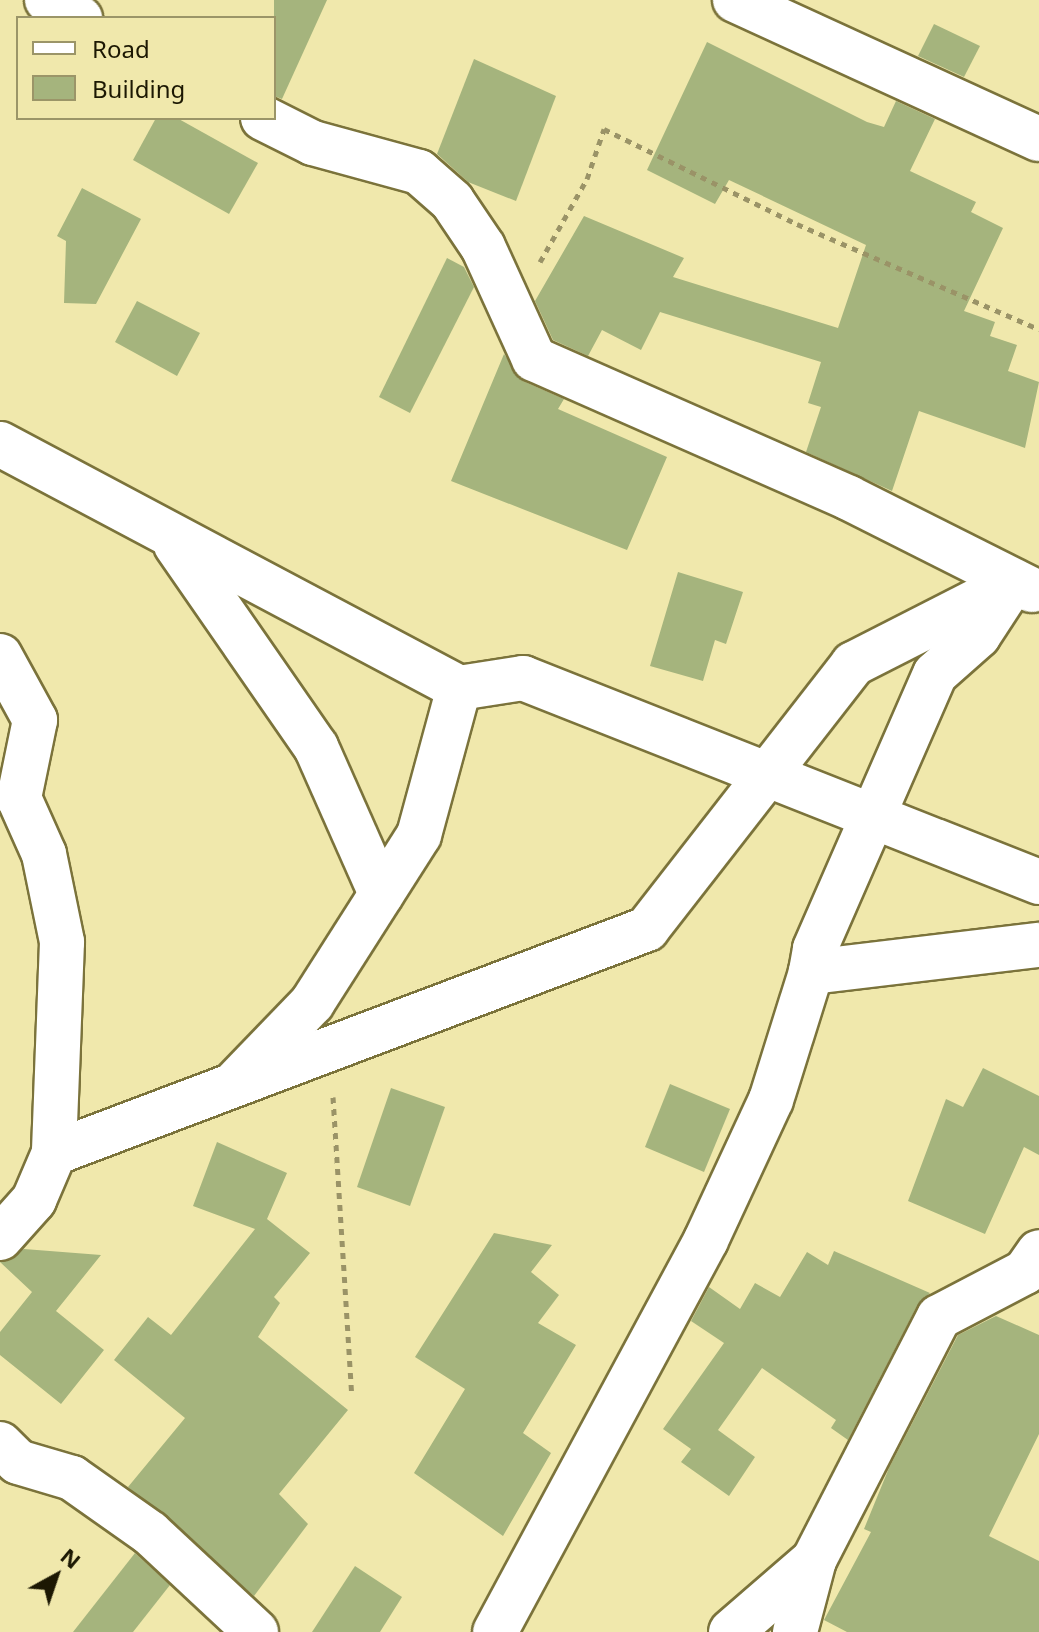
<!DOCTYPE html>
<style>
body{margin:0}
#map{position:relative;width:1039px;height:1632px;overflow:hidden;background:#f0e8ac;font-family:"Noto Sans",sans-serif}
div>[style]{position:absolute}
.building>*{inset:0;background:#a5b47d}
.path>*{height:5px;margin-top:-2.5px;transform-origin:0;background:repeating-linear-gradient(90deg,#9a9367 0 6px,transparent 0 12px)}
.roads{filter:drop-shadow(2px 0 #7b733b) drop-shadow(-2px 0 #7b733b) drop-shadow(0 2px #7b733b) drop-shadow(0 -2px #7b733b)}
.minor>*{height:44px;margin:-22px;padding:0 22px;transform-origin:22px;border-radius:22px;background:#fff}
span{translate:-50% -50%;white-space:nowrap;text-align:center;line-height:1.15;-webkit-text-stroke:7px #f0e8ac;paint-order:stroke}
.legend{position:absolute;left:16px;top:16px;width:260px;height:104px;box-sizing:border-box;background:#f0e8ac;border:2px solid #9b9568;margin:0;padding:10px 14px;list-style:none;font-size:24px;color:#1c1803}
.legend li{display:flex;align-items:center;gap:16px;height:40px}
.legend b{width:40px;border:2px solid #9b9568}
.north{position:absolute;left:16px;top:1536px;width:80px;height:80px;-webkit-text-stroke:6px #f0e8ac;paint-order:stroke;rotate:40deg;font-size:22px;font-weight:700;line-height:32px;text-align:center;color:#1c1803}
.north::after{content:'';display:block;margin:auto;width:28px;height:36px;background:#1c1803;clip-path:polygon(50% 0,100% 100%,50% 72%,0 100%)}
</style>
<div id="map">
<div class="building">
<div style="clip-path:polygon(274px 0,327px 0,282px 99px,274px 96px)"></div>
<div style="clip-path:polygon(934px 24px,980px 46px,964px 77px,918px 56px)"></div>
<div style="clip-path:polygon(707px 42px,867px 122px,884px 127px,896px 101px,935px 119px,910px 171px,976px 202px,971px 212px,1003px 228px,964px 311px,995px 322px,990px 336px,1017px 345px,1008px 371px,1039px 382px,1025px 448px,919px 411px,892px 491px,806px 452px,821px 407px,808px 403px,821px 362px,660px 312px,641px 350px,602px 330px,588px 356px,553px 340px,535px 301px,584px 216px,684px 258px,673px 277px,838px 328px,866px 245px,729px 180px,715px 204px,647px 170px)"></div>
<div style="clip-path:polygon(474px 59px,556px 96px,516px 201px,468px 182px,437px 154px)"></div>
<div style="clip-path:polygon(156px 118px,177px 118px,258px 163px,229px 214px,133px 160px)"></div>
<div style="clip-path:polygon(82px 188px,141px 219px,96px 304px,64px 303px,66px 241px,57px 236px)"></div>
<div style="clip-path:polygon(447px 258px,464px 267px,474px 287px,410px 413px,379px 397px)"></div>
<div style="clip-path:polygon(137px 301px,200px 333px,177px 376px,115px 342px)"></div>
<div style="clip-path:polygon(504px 354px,523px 381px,564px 399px,558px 409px,667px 457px,627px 550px,451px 481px)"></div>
<div style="clip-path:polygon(678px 572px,743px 592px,726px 644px,715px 640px,703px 681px,650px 666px)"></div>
<div style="clip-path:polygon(983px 1068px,1039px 1096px,1039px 1155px,1024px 1147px,985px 1234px,908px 1201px,946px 1099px,963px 1107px)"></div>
<div style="clip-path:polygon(670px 1084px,730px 1109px,704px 1172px,645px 1147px)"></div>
<div style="clip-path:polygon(391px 1088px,445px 1107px,410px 1206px,357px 1187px)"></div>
<div style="clip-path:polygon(217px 1142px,287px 1173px,267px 1219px,310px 1253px,274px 1297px,280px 1303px,258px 1337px,348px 1410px,279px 1494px,308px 1524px,254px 1596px,128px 1487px,185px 1418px,114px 1360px,148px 1317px,171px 1335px,255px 1229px,193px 1206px)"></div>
<div style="clip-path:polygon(494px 1233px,552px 1245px,531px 1272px,559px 1295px,538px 1323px,576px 1345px,523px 1433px,551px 1453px,503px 1536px,414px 1473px,465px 1389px,415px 1357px)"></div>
<div style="clip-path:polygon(24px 1249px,101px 1255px,56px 1311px,104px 1350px,61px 1404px,0 1355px,0 1332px,32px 1292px,0 1262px)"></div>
<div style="clip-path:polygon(834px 1251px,930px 1293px,917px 1306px,848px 1440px,831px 1428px,836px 1420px,762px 1368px,718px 1430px,755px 1457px,729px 1496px,681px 1462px,691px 1449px,663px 1429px,724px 1343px,691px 1321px,709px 1287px,740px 1309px,755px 1283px,780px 1297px,807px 1252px,828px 1265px)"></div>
<div style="clip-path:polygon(996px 1316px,1039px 1335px,1039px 1434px,989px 1536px,1039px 1561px,1039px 1632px,847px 1632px,824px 1620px,871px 1532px,864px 1529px,889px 1468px,958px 1335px)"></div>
<div style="clip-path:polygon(135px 1553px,170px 1585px,133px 1632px,73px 1632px)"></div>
<div style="clip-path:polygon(355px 1566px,402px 1597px,380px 1632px,312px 1632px)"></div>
</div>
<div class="path">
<div style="left:540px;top:262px;width:95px;rotate:-60.5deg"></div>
<div style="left:587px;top:179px;width:53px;rotate:-71.2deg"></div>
<div style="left:604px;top:129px;width:215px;rotate:26.2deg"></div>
<div style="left:797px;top:224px;width:264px;rotate:23.5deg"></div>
<div style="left:333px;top:1097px;width:299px;rotate:86.4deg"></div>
</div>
<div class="roads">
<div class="minor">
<div style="left:47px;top:0;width:38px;rotate:29deg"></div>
<div style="left:735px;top:0;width:334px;rotate:24.6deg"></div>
<div style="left:263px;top:118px;width:56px;rotate:26.6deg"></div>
<div style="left:313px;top:143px;width:110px;rotate:15.3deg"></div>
<div style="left:419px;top:172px;width:44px;rotate:41.3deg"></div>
<div style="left:452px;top:201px;width:55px;rotate:56deg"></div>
<div style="left:483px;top:247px;width:123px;rotate:65.5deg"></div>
<div style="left:534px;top:359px;width:344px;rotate:23.8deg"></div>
<div style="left:849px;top:498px;width:205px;rotate:26.7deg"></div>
<div style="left:0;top:444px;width:520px;rotate:27.99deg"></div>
<div style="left:459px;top:688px;width:65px;rotate:-8.9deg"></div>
<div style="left:523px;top:678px;width:555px;rotate:21.57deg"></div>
<div style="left:176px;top:545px;width:246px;rotate:55.3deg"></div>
<div style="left:316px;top:747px;width:161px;rotate:66.1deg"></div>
<div style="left:1012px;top:584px;width:62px;rotate:123.2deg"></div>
<div style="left:978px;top:636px;width:57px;rotate:138.5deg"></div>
<div style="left:935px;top:674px;width:300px;rotate:113.6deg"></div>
<div style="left:815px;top:949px;width:23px;rotate:100deg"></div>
<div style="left:811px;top:972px;width:230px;rotate:-6.8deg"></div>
<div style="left:0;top:656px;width:73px;rotate:61.3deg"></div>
<div style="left:35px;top:720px;width:80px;rotate:101.6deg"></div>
<div style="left:19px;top:798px;width:61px;rotate:65.9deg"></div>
<div style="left:44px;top:854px;width:90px;rotate:78.4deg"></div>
<div style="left:62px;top:942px;width:211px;rotate:92.2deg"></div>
<div style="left:54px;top:1153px;width:51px;rotate:113.1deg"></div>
<div style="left:34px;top:1200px;width:51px;rotate:131.8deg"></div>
<div style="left:236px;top:1082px;width:110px;rotate:-46.1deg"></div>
<div style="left:312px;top:1003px;width:199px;rotate:-57.5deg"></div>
<div style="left:419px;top:835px;width:152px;rotate:-74.8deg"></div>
<div style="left:54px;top:1153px;width:634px;rotate:-20.69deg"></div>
<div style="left:647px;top:929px;width:336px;rotate:-52.1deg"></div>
<div style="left:853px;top:664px;width:181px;rotate:-27deg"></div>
<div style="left:0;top:1444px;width:25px;rotate:45deg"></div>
<div style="left:18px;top:1462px;width:56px;rotate:16.5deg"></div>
<div style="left:72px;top:1478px;width:95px;rotate:35.2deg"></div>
<div style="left:150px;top:1533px;width:145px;rotate:43deg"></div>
<div style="left:495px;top:1632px;width:445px;rotate:-61.7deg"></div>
<div style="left:706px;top:1240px;width:154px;rotate:-65.1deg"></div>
<div style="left:771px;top:1100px;width:134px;rotate:-72.6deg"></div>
<div style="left:731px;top:1632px;width:110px;rotate:-40.9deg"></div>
<div style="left:795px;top:1632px;width:74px;rotate:-75.2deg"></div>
<div style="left:814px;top:1560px;width:273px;rotate:-62.8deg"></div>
<div style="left:939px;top:1317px;width:97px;rotate:-27.6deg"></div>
<div style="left:1025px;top:1272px;width:24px;rotate:-55deg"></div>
</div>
</div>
<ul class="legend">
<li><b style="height:10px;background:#fff"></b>Road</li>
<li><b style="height:22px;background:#a5b47d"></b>Building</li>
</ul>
<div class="north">N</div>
</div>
